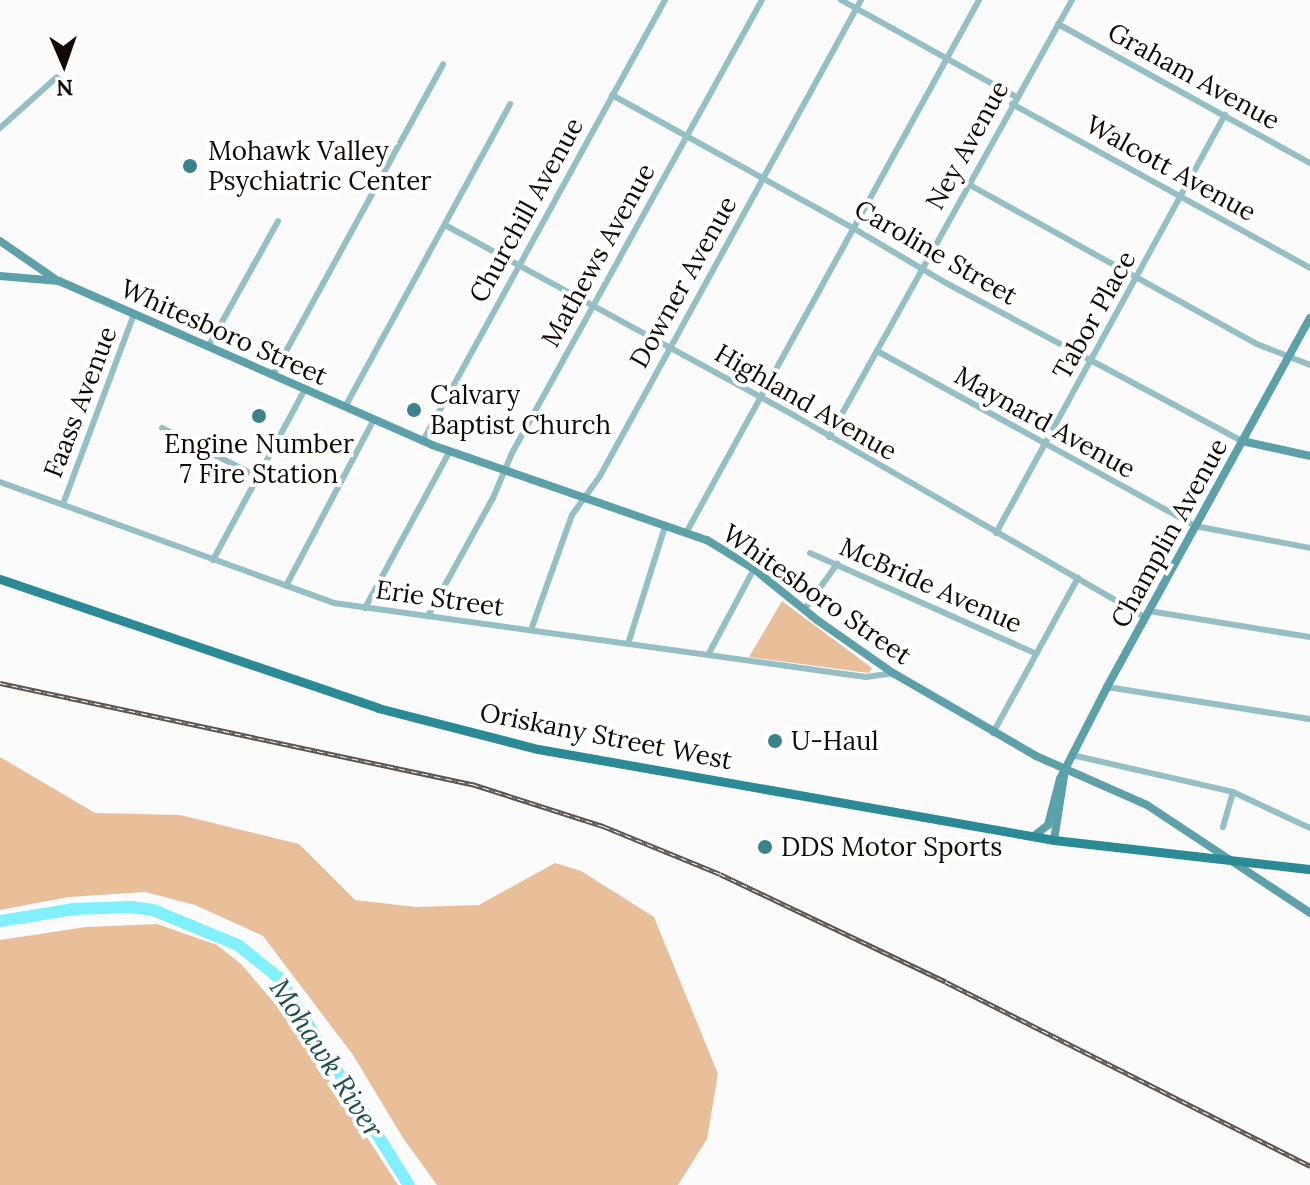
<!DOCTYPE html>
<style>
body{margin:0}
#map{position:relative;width:1310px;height:1185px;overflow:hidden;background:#fbfbfb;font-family:Lora,serif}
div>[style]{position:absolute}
.green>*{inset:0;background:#e9bf9a}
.river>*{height:12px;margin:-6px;padding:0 6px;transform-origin:6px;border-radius:6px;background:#80f0fe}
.street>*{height:6px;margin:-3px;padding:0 3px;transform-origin:3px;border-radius:3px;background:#94bfc5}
.secondary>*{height:8px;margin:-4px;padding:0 4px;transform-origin:4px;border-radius:4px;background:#5ca1aa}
.primary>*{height:9px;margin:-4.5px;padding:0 4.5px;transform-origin:4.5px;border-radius:4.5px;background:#2a8b96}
.rail>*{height:5px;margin-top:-2.5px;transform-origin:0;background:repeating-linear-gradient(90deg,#fff 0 6px,#5a5450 0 12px);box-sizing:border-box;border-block:2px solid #5a5450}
.dots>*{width:22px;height:22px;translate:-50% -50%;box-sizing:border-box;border:4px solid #fff;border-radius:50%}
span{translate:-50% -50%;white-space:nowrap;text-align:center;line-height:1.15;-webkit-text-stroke:8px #fff;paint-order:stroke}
.street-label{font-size:26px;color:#120a04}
.poi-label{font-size:26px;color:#120a04}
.left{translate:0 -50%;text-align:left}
.water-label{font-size:28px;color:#1c4e54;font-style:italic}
.north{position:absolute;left:24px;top:24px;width:80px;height:80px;-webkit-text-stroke:6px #fff;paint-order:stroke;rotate:178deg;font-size:22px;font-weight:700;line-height:32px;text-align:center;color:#120a04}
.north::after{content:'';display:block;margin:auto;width:28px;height:36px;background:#120a04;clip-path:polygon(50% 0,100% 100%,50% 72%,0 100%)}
</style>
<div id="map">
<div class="green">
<div style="clip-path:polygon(782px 601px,872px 668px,869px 673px,749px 657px)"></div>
<div style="clip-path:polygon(0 757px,95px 813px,180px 815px,299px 844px,355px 900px,416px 907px,479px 905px,555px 863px,581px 871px,654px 917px,718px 1074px,707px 1139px,678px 1185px,437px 1185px,403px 1138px,353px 1055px,263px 936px,195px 905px,145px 892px,69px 897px,0 910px)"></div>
<div style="clip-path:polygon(157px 924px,217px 945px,241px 964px,295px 1027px,398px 1185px,0 1185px,0 940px,86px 927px)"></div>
</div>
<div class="river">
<div style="left:0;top:921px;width:75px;rotate:-9.2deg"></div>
<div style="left:74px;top:909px;width:57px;rotate:-2deg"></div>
<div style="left:131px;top:907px;width:22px;rotate:8deg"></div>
<div style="left:153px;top:910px;width:92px;rotate:22.4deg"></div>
<div style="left:238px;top:945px;width:53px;rotate:38.8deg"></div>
<div style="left:279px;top:978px;width:244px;rotate:57.9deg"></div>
</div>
<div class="street">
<div style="left:841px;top:0;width:200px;rotate:29deg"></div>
<div style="left:1058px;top:24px;width:288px;rotate:28.9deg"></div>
<div style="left:612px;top:95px;width:275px;rotate:28.9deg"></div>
<div style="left:853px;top:228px;width:108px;rotate:30.6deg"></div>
<div style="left:946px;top:283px;width:336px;rotate:28.1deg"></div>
<div style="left:1012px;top:104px;width:340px;rotate:28.8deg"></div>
<div style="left:0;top:128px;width:76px;rotate:-41.8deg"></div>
<div style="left:968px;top:184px;width:330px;rotate:29deg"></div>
<div style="left:1257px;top:344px;width:57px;rotate:21.6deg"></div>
<div style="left:445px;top:225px;width:399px;rotate:28.6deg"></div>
<div style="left:795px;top:416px;width:404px;rotate:29.9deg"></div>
<div style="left:208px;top:347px;width:144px;rotate:-60.9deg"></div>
<div style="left:877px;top:351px;width:363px;rotate:28.8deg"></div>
<div style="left:1195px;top:526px;width:117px;rotate:10.8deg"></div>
<div style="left:273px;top:375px;width:354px;rotate:-61.3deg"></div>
<div style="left:345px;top:407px;width:345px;rotate:-61.4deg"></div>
<div style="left:162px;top:428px;width:108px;rotate:27deg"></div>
<div style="left:829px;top:437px;width:500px;rotate:-60.92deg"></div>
<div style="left:423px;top:441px;width:503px;rotate:-61.24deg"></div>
<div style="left:0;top:482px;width:355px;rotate:19.9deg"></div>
<div style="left:334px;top:603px;width:537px;rotate:7.92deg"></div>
<div style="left:866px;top:677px;width:27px;rotate:-8deg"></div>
<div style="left:63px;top:504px;width:203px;rotate:-69.5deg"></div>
<div style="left:686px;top:533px;width:608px;rotate:-61.2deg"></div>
<div style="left:996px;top:533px;width:477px;rotate:-61.3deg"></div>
<div style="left:810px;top:553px;width:248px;rotate:24deg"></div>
<div style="left:213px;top:560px;width:194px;rotate:-61.7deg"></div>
<div style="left:286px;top:586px;width:189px;rotate:-62.2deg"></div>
<div style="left:365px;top:608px;width:179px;rotate:-61.6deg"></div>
<div style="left:804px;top:610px;width:57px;rotate:-54.3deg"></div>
<div style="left:1149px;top:611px;width:163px;rotate:9.2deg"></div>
<div style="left:428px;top:616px;width:135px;rotate:-61.2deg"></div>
<div style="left:493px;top:498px;width:49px;rotate:-67.1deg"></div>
<div style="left:512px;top:453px;width:517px;rotate:-61.11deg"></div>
<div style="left:531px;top:630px;width:122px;rotate:-70.4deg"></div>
<div style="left:572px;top:515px;width:48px;rotate:-54.3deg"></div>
<div style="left:600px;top:476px;width:543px;rotate:-61.26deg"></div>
<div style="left:628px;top:644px;width:123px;rotate:-72.5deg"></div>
<div style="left:708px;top:655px;width:98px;rotate:-61.9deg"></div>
<div style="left:1107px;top:687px;width:206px;rotate:9deg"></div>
<div style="left:993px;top:733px;width:177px;rotate:-61.3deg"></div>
<div style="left:1072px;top:755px;width:165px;rotate:12.9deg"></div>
<div style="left:1233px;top:792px;width:85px;rotate:25.1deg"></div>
<div style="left:1223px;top:827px;width:36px;rotate:-74deg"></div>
</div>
<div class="secondary">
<div style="left:0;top:241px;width:67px;rotate:34.6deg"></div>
<div style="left:0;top:276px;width:59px;rotate:4.8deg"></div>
<div style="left:59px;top:281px;width:407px;rotate:23.7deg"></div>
<div style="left:432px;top:445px;width:291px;rotate:19.1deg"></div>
<div style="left:707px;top:540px;width:55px;rotate:31.7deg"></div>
<div style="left:754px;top:569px;width:81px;rotate:39deg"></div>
<div style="left:817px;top:620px;width:93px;rotate:34.9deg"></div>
<div style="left:893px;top:673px;width:165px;rotate:30.1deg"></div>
<div style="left:1036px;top:756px;width:121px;rotate:23.8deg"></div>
<div style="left:1147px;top:805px;width:196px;rotate:33.5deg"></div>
<div style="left:1242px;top:441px;width:70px;rotate:12.4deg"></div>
<div style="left:1034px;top:836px;width:18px;rotate:-38deg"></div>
<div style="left:1048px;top:825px;width:48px;rotate:-75.4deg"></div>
<div style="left:1060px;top:779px;width:103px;rotate:-62.9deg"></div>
<div style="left:1107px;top:687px;width:421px;rotate:-61.2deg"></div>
<div style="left:1054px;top:840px;width:71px;rotate:-81.1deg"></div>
</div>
<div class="primary">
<div style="left:0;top:579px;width:399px;rotate:18.8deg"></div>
<div style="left:378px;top:708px;width:165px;rotate:14.4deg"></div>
<div style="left:538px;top:749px;width:524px;rotate:10deg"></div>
<div style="left:1054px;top:840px;width:258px;rotate:6.5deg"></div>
</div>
<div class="rail">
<div style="left:0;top:683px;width:483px;rotate:12.1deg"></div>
<div style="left:472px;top:784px;width:138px;rotate:17.8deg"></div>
<div style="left:603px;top:826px;width:126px;rotate:22.3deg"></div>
<div style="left:720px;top:874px;width:250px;rotate:25.5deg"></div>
<div style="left:946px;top:982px;width:408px;rotate:26.8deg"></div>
</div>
<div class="dots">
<div style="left:190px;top:166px;background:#3b828b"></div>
<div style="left:414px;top:410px;background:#3b828b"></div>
<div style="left:259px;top:416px;background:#3b828b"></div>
<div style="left:775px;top:741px;background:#3b828b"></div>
<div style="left:765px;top:847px;background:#3b828b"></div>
</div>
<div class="street-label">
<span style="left:1194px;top:76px;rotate:29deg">Graham Avenue</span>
<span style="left:967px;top:145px;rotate:-61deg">Ney Avenue</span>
<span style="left:1171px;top:168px;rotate:29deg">Walcott Avenue</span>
<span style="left:526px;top:210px;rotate:-61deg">Churchill Avenue</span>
<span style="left:936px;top:252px;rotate:30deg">Caroline Street</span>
<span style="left:598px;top:255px;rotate:-61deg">Mathews Avenue</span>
<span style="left:683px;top:282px;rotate:-61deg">Downer Avenue</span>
<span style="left:1094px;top:315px;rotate:-61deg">Tabor Place</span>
<span style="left:224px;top:332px;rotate:24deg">Whitesboro Street</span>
<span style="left:80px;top:402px;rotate:-69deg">Faass Avenue</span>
<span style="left:806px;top:402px;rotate:30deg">Highland Avenue</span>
<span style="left:1045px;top:422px;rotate:29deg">Maynard Avenue</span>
<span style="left:1169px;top:533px;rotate:-61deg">Champlin Avenue</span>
<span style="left:931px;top:585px;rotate:24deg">McBride Avenue</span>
<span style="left:817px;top:594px;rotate:35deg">Whitesboro Street</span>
<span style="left:440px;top:598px;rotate:8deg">Erie Street</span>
<span style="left:606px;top:736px;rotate:11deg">Oriskany Street West</span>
</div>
<div class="poi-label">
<span class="left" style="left:208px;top:166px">Mohawk Valley<br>Psychiatric Center</span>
<span class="left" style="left:430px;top:410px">Calvary<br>Baptist Church</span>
<span style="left:259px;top:459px">Engine Number<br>7 Fire Station</span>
<span class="left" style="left:791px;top:741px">U-Haul</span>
<span class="left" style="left:781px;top:847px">DDS Motor Sports</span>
</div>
<div class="water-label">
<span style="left:327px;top:1058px;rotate:57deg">Mohawk River</span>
</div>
<div class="north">N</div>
</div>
